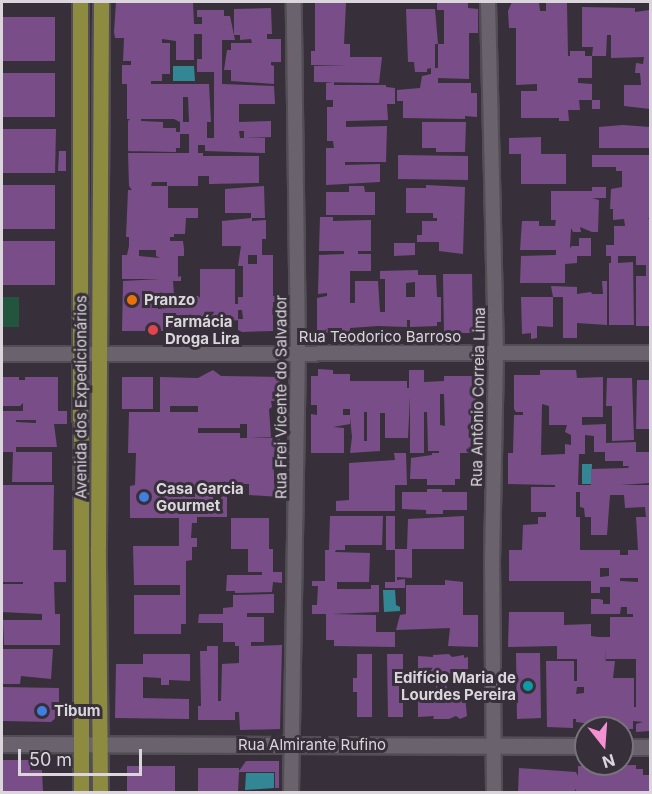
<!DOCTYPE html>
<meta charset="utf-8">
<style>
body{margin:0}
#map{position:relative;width:652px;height:794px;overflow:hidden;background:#37303a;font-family:Inter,sans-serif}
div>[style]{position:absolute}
.green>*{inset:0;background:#23543e}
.water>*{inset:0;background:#338794}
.building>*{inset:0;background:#794e88}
.roads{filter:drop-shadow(2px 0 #534d55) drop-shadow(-2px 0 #534d55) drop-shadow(0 2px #534d55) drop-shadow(0 -2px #534d55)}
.minor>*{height:14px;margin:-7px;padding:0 7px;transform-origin:7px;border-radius:7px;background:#6a636d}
.tertiary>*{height:15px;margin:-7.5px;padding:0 7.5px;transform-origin:7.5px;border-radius:7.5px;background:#6a636d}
.primary>*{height:15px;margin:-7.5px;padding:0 7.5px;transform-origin:7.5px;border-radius:7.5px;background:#8d8b40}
.dots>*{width:16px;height:16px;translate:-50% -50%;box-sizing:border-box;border:3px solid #37303a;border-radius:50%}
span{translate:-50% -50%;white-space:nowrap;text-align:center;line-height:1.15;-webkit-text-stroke:6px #37303a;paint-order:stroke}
.poi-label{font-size:15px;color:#dad6dc;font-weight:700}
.left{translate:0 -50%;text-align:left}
.right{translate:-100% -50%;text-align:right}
.street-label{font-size:15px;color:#dad6dc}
.frame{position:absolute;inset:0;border:3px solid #dad6dc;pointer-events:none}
.north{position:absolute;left:574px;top:716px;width:60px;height:60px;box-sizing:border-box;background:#37303a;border:2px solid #78727b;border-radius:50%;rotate:163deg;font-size:16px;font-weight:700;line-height:24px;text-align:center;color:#dad6dc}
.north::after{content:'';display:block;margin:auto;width:21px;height:27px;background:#f491d3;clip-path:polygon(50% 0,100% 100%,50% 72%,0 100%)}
.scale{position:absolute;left:18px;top:749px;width:124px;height:27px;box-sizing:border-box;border:3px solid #dad6dc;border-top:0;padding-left:8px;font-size:18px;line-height:21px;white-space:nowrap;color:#dad6dc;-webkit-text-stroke:4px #37303a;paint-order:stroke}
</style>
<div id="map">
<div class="green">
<div style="clip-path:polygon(2px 297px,19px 297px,19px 327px,2px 327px)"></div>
</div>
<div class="water">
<div style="clip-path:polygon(173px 66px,194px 66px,195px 81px,173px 81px)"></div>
<div style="clip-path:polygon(582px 464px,592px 464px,591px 484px,582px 484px)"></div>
<div style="clip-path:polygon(383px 590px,395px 590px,396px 605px,400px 607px,400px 611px,384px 612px)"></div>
<div style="clip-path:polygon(246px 773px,274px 773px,274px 788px,245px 790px)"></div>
</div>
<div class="building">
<div style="clip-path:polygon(evenodd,116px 2px,193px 2px,194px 24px,202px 24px,202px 17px,197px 17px,197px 10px,224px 10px,224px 16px,230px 16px,235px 40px,222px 40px,222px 84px,274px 86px,275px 104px,239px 104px,239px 122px,271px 121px,271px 137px,244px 138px,244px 131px,239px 131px,240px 138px,265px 138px,265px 153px,205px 151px,205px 145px,198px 145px,198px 153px,203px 153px,203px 156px,259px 156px,259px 183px,209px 184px,209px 176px,198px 176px,198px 186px,167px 186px,167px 182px,152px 182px,151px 186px,168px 186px,168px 208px,198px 208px,198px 218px,186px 218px,185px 234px,174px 234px,174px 237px,170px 237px,170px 241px,183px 241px,184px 249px,184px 256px,178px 256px,178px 277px,181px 276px,181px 281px,173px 281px,175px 308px,175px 296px,198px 296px,200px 298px,200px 269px,235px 269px,235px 304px,238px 304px,238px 297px,243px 297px,243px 266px,238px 266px,241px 246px,222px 246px,222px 221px,251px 218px,251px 213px,225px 213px,225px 189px,264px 186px,265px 218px,252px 218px,252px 221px,266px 220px,266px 239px,262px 239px,262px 255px,273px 255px,273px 296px,280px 297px,280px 301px,273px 302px,273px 331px,242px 332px,238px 330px,238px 320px,221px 323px,221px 319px,218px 319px,218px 324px,198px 324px,198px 315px,196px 328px,170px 328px,170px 314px,163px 314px,163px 331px,122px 331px,123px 281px,160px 279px,122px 279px,122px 255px,127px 255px,129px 246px,129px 237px,126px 237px,128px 190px,132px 190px,129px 186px,128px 153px,189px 153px,189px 134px,180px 134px,180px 148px,176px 148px,176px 152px,128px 151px,128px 121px,130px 119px,127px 119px,127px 84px,122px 84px,122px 65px,131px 65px,131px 61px,123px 61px,124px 38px,115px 38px,114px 32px,116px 2px,194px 34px,202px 34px,202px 59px,197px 59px,197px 72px,214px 72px,214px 138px,207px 138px,207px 122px,211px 122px,209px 84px,151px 84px,151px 81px,162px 81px,162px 74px,170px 74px,170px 43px,162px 43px,162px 39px,176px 41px,176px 60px,194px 60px,194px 34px,116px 2px,183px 97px,188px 97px,189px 122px,183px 122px,183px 97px,116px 2px,141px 119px,174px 119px,180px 122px,180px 132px,176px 132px,176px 128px,163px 128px,163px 122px,141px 121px,141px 119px,116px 2px,139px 250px,156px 250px,156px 256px,160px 258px,139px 256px,139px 250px,116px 2px,248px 255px,257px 255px,257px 264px,248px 264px,248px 255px,116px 2px,158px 304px,167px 304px,167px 308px,158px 309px,158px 304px,116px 2px,238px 310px,242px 310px,243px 319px,238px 319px,238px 310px)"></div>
<div style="clip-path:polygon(evenodd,437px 2px,468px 2px,468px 8px,478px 9px,478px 33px,469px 33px,469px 79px,438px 78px,438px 83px,471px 83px,471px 93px,477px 93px,477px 117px,465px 116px,465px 119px,403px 118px,403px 101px,397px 101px,397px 90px,420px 88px,422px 76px,431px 74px,431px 68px,427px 69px,427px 72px,415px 72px,414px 62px,408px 62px,406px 9px,435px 9px,438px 44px,444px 44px,444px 10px,437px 10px,437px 2px,435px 44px,438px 44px,438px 68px,435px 68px,435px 44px)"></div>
<div style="clip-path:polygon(512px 2px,539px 2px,540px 11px,546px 11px,546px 2px,567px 3px,568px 56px,570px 56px,570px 51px,585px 51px,585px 56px,592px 56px,592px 78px,578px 78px,578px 83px,565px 82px,592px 84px,592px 100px,579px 100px,580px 110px,568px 110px,569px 121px,559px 121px,559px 118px,521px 118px,521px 91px,537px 91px,537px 84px,516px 85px,516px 28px,509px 28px,508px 11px)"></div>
<div style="clip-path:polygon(315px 3px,346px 3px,344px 44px,350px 44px,350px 57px,382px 57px,379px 83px,314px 82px,314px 66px,348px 66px,311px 65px,311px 51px,315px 51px)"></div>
<div style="clip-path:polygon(582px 7px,635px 8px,635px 12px,650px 10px,650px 109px,624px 106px,624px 85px,641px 85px,640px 73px,635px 73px,636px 63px,643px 64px,644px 57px,611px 58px,611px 35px,607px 35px,606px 56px,592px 56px,593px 47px,582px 47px)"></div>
<div style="clip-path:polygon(271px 8px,272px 34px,267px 34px,267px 39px,281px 39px,281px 62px,271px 62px,271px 65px,274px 66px,274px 84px,231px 81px,231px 70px,224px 70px,227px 50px,231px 50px,231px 43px,252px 43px,251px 39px,240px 40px,240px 35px,234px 35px,234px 9px)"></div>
<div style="clip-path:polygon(2px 17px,55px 17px,55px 61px,2px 61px)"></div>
<div style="clip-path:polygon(2px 73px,55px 73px,55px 117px,2px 117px)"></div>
<div style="clip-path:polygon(334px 82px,334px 85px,386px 85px,386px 87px,395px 88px,395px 104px,387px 104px,388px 120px,346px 121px,346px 127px,387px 126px,386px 162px,345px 162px,345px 165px,380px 164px,380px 182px,326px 185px,326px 148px,334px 148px,333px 141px,327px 141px,327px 107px,333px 107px,333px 100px,326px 100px,326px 83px)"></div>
<div style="clip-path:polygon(592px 100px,600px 100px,600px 109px,592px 109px)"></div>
<div style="clip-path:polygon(422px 122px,466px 122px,465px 152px,436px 152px,436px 148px,422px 148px)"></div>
<div style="clip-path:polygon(623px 125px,650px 127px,650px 148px,599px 148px,599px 127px)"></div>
<div style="clip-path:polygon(2px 129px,56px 129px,55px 173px,2px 173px)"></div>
<div style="clip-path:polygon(541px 137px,541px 154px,566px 154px,566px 184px,521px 184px,521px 154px,509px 154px,509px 138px)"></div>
<div style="clip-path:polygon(59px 151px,66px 151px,66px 171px,58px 171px)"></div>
<div style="clip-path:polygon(398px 155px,468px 156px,468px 180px,398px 179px)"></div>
<div style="clip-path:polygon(592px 155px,650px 155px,650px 216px,648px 219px,650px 219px,650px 326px,636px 326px,636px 276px,646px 276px,646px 265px,636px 265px,636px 256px,618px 256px,618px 263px,633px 262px,634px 325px,609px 325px,609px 263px,611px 263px,611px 256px,606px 256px,606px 245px,614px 245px,614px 226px,625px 226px,624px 219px,613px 220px,613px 209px,610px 209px,611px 189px,622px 187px,622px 171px,616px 171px,616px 167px,592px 167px)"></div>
<div style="clip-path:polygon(2px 185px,55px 185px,55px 229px,2px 229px)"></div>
<div style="clip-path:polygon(426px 185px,465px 187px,463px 254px,439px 251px,439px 242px,417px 242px,417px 235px,422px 235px,422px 221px,437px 221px,437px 218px,433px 218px,433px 213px,406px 213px,406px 188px,426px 188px)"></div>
<div style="clip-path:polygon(349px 186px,364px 186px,365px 192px,375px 192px,375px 215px,326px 215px,326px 192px,349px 192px)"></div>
<div style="clip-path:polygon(592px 187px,606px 187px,606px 198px,592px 198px,599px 200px,598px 232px,592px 232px,580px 227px,581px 232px,573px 232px,571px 228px,570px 248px,572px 246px,579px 246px,579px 238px,591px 238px,591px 256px,577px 256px,577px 263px,565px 264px,565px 283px,520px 283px,521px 256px,556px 255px,556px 250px,520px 250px,522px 221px,539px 221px,539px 226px,555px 226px,556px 220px,551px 220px,551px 191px,592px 191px)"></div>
<div style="clip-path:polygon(evenodd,320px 217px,333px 217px,333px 221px,371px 220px,371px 251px,358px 251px,358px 254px,371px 254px,371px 271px,350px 271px,350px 303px,355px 303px,355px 281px,378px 281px,380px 312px,385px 312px,385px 279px,380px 279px,380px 271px,418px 270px,418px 275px,436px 275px,437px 297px,441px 297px,441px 322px,437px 322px,437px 326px,410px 327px,410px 320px,407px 320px,407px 327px,378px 326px,350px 328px,350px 333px,317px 333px,317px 298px,327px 296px,327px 293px,318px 294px,319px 255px,344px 254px,344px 251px,319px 251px,320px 217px,415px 282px,415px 297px,406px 297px,406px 283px,415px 282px)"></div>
<div style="clip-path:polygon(2px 241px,55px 241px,55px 285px,2px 285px)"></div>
<div style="clip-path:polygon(394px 243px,415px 243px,415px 255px,394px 256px)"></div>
<div style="clip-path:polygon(443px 274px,472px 274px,473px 333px,444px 333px)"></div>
<div style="clip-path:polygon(602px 281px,607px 281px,607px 325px,577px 323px,577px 338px,563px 338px,563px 297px,553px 297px,551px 286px,577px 287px,577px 294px,591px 292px,592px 294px,603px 294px)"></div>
<div style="clip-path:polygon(521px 297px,553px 297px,553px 327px,537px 326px,537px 338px,531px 339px,531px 333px,522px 334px)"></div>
<div style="clip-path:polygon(evenodd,318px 369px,333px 370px,333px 374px,350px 374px,350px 381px,407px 381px,407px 388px,409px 388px,409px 370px,424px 370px,424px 382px,444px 381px,444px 376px,472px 376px,472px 392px,478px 392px,478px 453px,460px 453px,460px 479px,455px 479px,455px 485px,427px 485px,427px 479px,410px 479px,411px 458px,432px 455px,432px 453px,439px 453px,439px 451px,428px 451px,427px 412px,424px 412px,424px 453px,410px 453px,410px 397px,408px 438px,385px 438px,385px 413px,380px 413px,380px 451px,350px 453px,352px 437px,350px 417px,350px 424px,333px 427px,344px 428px,344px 453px,311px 453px,311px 414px,317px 415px,317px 405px,311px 405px,311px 376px,318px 376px,318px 369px,440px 394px,444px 394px,445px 426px,440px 425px,440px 394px,318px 369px,343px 409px,350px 409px,350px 415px,343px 415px,343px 409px,318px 369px,364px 412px,367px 412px,367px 441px,364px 441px,364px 412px)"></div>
<div style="clip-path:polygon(evenodd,213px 370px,221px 376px,280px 377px,280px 401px,271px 401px,272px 407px,269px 409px,271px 437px,249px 437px,280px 438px,280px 452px,274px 452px,274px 484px,280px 484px,280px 497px,249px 495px,249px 484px,238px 484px,238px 495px,227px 495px,227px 517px,197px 517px,197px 523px,192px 523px,191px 538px,197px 538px,197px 547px,192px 547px,192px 560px,186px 561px,186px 624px,181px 624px,181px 634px,134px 634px,134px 595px,180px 595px,180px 585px,134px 585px,133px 546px,179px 546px,179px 518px,130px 518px,130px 486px,135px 485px,136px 453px,128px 453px,129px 412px,160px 412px,160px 377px,198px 378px,213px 370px,170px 406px,198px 406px,198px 412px,170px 412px,170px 406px,213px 370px,240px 424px,247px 424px,247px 438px,240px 438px,240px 433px,198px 433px,198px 428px,240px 428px,240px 424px)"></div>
<div style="clip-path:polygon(evenodd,540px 370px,576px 370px,577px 378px,603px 377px,603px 417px,582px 417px,582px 425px,606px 424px,606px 443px,636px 442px,636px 452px,650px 452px,650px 483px,620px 485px,650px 485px,650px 731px,636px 732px,636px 724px,643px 722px,633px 721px,633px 729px,622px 729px,617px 728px,617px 721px,606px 721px,606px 718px,603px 718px,603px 721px,584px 723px,576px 722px,576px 719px,573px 719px,573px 728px,547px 727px,546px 661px,574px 661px,574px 681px,577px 681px,577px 659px,557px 659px,557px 646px,508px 647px,509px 612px,564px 612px,564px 625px,591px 624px,591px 636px,598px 637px,610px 637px,610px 617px,633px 617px,633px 614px,627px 614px,627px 607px,621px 607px,620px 614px,591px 614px,591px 599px,599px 599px,603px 600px,603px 604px,610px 604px,610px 587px,600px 587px,600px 593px,591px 593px,591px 581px,509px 581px,509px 550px,522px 550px,523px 525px,538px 524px,538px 517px,546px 517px,546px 512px,531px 512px,531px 487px,555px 487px,555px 485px,508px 484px,508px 453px,513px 453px,514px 415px,523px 415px,523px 412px,516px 412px,514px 409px,514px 375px,540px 375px,540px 370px,542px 404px,549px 406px,549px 425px,567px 425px,565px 432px,571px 435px,571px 445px,565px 444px,565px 454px,541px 455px,542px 404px,540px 370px,585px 435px,594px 436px,594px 452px,605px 452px,605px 461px,623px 461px,623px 466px,629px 466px,628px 468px,591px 469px,591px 485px,578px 485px,579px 454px,585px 454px,585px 435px,540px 370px,576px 492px,580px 492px,580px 507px,584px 508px,585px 517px,591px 517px,591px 535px,607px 535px,610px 495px,624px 495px,625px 508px,645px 507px,646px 517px,636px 517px,638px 550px,628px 550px,628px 555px,620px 555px,620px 550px,580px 550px,580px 517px,576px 517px,576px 492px,540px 370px,600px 568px,609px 568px,609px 576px,600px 577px,600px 568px,540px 370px,620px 578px,638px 578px,638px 582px,620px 581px,620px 578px,540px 370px,605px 647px,606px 659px,636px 659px,636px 707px,634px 707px,634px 678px,613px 678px,615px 661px,606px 661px,606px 664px,605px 647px,540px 370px,577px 687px,584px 687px,584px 693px,576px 694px,577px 687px)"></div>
<div style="clip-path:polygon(evenodd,2px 377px,19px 377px,19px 380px,25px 380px,25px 377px,58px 377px,58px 411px,67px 411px,67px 424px,54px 424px,57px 447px,16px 447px,16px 452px,52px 452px,52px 482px,12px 482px,13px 452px,2px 452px,2px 411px,23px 411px,23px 403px,20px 406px,2px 406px,2px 377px,16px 420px,36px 420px,36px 423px,16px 422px,16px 420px)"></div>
<div style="clip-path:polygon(122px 377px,153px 377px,153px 409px,122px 409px)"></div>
<div style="clip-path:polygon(607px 378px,632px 378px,634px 440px,612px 441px,612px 406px,606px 406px)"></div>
<div style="clip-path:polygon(637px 380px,650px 380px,650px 429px,636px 429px)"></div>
<div style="clip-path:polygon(394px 453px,406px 453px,407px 485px,395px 485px,395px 511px,336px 511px,336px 501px,349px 500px,349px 463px,395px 460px)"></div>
<div style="clip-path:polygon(2px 485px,54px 485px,53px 550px,66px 550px,66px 582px,54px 582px,55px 614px,60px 614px,60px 645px,4px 645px,3px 620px,42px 620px,42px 614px,2px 612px,2px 584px,23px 584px,23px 582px,2px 582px)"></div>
<div style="clip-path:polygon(427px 489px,442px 489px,442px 492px,467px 492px,467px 510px,443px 510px,443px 514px,426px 514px,426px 510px,402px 509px,402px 492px,427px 492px)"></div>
<div style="clip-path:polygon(330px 516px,383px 516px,382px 545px,345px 545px,345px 550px,336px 550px,335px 552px,370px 553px,369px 582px,337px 582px,337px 589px,371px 589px,371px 585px,379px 585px,379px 612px,332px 614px,376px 615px,376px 632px,395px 632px,395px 647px,334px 646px,334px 640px,326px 640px,326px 614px,312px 614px,312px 605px,317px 605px,318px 586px,312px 586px,312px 581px,325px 581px,325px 550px,329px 550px)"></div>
<div style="clip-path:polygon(386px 516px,395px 516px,395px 549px,407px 549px,408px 519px,464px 516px,464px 549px,412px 549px,412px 578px,397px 577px,397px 580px,405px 579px,405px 588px,385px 588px,385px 582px,395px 582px,395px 550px,386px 550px)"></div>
<div style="clip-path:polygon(231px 518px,269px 518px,269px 549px,273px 549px,273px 572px,282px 572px,282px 583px,273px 582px,272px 592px,235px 593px,235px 591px,226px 591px,227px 575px,262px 575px,262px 572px,248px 572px,248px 549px,231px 549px)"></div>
<div style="clip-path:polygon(445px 580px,463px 582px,463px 615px,478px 615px,478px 647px,448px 646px,450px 628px,396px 630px,400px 615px,406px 614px,406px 585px,445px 585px)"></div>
<div style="clip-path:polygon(274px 594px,274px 613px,247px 613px,247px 617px,264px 617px,264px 642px,251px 642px,251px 646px,282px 645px,280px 729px,240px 730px,239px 712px,235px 712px,235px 720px,198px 720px,198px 706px,201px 706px,200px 651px,207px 651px,207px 646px,218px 646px,218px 701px,221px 701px,222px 664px,239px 663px,239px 646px,235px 646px,235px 642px,223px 642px,223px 623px,198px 623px,199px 614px,223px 614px,223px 608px,233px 607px,233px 595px)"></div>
<div style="clip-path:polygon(2px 649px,53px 649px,51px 679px,21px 676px,20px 684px,2px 684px)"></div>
<div style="clip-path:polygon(516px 653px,540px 653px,541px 718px,517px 719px)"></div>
<div style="clip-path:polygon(143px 654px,190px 654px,190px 681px,169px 680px,169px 685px,161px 685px,161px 678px,143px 677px,143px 698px,189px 699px,189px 719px,115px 718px,116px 664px,143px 664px)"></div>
<div style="clip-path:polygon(357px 654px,372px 654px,372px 717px,357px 717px,357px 692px,353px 692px,353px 678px,357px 678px)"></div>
<div style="clip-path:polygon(387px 654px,403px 654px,403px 678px,407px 678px,407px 692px,403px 692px,403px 717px,388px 717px)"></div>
<div style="clip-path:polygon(449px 654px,452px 657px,464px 655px,464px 658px,468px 657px,468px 682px,446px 683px,447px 690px,467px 690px,467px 696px,465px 696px,467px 716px,460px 719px,456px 716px,449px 719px,433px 719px,434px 716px,418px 717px,418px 689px,436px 690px,436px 683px,418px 685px,418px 656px,433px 657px,433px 655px)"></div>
<div style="clip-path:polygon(2px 687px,59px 688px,59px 715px,51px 722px,2px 721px)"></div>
<div style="clip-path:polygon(2px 760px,30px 760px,30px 770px,42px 770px,43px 792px,2px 792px)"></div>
<div style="clip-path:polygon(246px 761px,279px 761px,279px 788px,275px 788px,275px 772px,239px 772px,238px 792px,198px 792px,198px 768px,239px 768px,239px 771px)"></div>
<div style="clip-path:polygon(636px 765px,636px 769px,643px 769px,643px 775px,650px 775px,650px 792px,576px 792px,576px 789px,574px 792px,518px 792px,519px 768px,576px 772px,578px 776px,578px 766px)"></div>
<div style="clip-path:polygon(127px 766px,175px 766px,175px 792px,127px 792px)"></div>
</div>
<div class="roads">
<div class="minor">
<div style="left:488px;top:2px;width:352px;rotate:88.7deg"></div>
<div style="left:496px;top:354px;width:206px;rotate:91.1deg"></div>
<div style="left:492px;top:560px;width:232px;rotate:89.5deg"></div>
<div style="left:2px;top:354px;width:648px;rotate:-0.09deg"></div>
<div style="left:291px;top:792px;width:439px;rotate:-89.1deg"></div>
<div style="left:298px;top:353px;width:351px;rotate:-90.7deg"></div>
</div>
<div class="tertiary">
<div style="left:2px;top:744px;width:584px;rotate:0.2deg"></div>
<div style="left:622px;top:747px;width:28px"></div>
</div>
<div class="primary">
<div style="left:80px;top:2px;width:790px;rotate:89.93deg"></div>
<div style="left:100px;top:792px;width:245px;rotate:-90.5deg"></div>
<div style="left:98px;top:547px;width:545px;rotate:-89.68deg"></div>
</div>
</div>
<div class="dots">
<div style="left:132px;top:300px;background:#e8710a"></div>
<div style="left:153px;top:330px;background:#e0444e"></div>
<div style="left:144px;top:497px;background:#3f7fe0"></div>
<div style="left:528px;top:686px;background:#0f9aa8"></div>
<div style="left:42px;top:711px;background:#3f7fe0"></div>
</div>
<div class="poi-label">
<span class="left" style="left:144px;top:300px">Pranzo</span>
<span class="left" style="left:165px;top:330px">Farmácia<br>Droga Lira</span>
<span class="left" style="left:156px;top:497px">Casa Garcia<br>Gourmet</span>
<span class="right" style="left:516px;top:686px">Edifício Maria de<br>Lourdes Pereira</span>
<span class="left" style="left:54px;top:711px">Tibum</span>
</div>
<div class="street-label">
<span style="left:380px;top:337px">Rua Teodorico Barroso</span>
<span style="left:81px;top:397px;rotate:-90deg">Avenida dos Expedicionários</span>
<span style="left:281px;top:397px;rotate:-90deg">Rua Frei Vicente do Salvador</span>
<span style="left:478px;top:397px;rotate:-89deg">Rua Antônio Correia Lima</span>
<span style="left:312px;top:745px">Rua Almirante Rufino</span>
</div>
<div class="frame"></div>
<div class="north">N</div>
<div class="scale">50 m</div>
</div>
